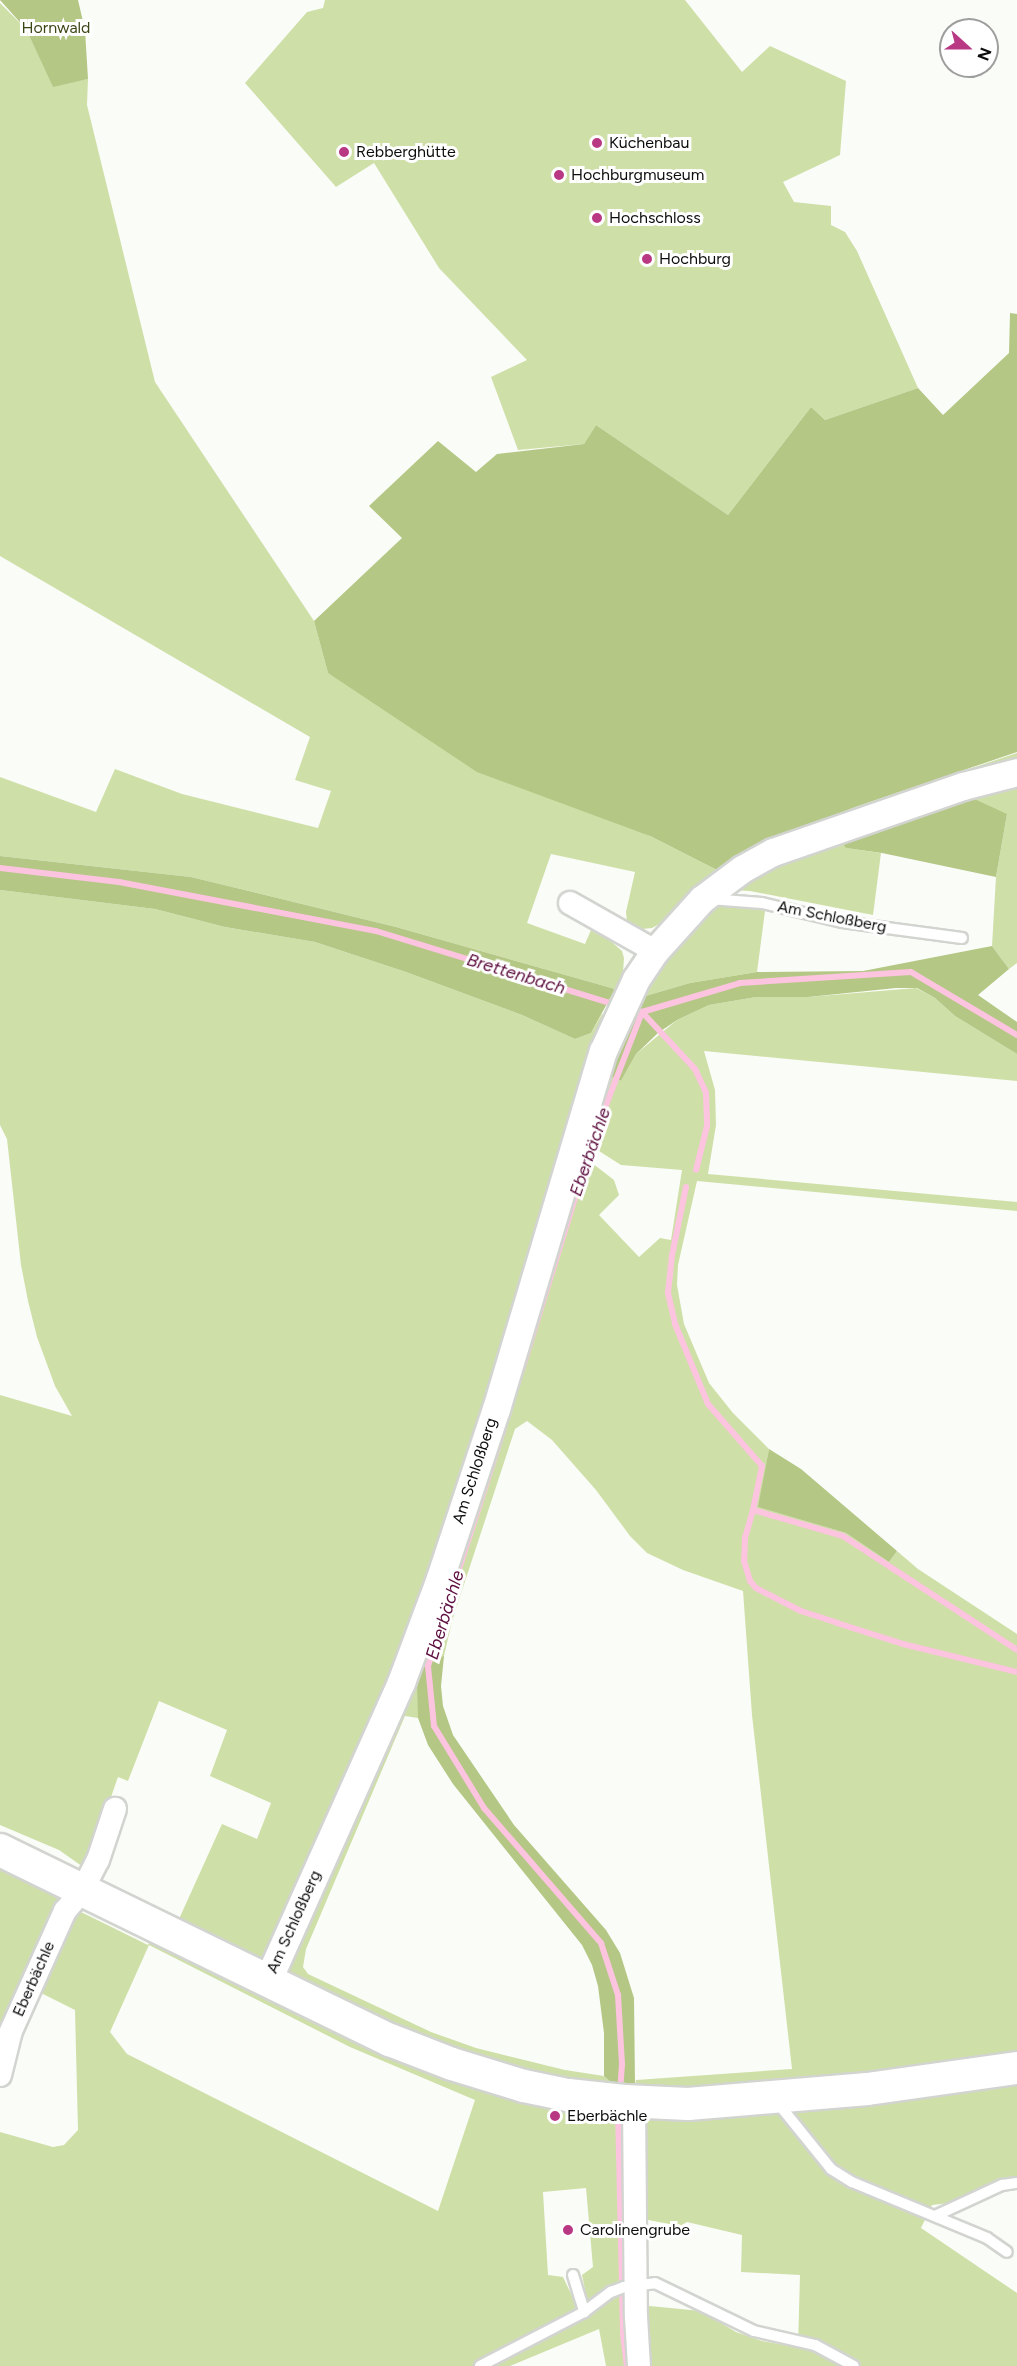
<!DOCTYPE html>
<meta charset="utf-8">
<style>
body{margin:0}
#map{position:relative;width:1017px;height:2366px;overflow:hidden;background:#fafcf7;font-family:Figtree,sans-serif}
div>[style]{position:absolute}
.green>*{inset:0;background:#cfdfa8}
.forest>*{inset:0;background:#b4c785}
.stream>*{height:6px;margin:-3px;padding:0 3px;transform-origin:3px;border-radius:3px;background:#fcc4df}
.roads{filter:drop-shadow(2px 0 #d2d4d0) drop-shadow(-2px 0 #d2d4d0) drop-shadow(0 2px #d2d4d0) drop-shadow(0 -2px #d2d4d0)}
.service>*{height:10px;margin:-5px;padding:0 5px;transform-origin:5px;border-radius:5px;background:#fff}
.minor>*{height:22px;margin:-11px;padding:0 11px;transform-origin:11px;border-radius:11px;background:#fff}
.tertiary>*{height:27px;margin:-13.5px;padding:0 13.5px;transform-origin:13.5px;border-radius:13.5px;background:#fff}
.secondary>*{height:32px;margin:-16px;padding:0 16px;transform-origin:16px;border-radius:16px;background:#fff}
.dots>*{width:16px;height:16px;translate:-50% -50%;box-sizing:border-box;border:3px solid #fff;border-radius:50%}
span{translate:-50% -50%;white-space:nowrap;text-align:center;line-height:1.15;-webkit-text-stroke:6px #fff;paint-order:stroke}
.park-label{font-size:16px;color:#3c4717}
.poi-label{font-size:16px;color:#0d0d0c}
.left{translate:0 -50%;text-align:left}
.street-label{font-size:16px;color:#0d0d0c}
.water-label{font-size:18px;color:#5e1040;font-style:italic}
.north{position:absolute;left:939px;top:18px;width:60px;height:60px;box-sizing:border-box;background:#fff;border:2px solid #9e9e9e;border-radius:50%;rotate:111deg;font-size:16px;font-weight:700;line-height:24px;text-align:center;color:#0d0d0c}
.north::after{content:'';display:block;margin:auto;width:21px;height:27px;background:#b93884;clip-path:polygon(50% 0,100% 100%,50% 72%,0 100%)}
</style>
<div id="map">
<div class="green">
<div style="clip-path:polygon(325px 0,685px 0,742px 72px,770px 46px,846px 81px,840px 155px,783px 182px,794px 202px,831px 206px,831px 225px,845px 232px,857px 251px,918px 388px,825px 420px,811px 407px,728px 515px,596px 425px,584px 444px,518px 450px,491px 377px,527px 360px,439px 268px,374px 163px,336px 187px,245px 83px,307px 12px,323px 8px)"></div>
<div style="clip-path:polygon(0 3px,26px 29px,53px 86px,88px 79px,87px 105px,155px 382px,314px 621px,328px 673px,719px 871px,745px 852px,855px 807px,1017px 753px,1017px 963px,1009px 969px,992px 946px,996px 877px,1007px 814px,846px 848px,881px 853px,873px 915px,750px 891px,697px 888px,661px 923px,652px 928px,642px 929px,627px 922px,626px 912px,635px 872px,551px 854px,527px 923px,585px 944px,591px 930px,606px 937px,622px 951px,624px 958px,623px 973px,615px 989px,396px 927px,191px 877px,0 856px,0 777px,96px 812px,115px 769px,182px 794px,318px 828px,331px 791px,295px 780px,310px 737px,0 556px)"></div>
<div style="clip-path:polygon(evenodd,0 890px,155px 909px,225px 927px,315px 942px,406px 972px,522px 1015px,575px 1039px,591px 1033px,602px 1014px,628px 1027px,610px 1076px,621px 1081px,636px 1054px,677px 1020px,709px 1005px,756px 997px,808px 997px,916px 988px,935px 998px,955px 1016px,1017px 1054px,1017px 1081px,704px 1051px,715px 1090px,716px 1125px,708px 1174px,1017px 1202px,1017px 1211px,697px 1181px,678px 1265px,677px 1285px,684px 1324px,709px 1383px,733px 1413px,769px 1449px,759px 1507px,846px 1533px,889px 1562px,897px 1551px,918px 1569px,1017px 1634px,1017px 2177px,1002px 2179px,950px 2203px,932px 2205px,921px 2228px,1017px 2293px,1017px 2366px,606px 2366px,599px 2329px,510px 2366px,0 2366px,0 2132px,53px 2147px,64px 2145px,78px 2130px,75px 2010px,35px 1990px,73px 1912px,81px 1912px,148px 1945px,163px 1913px,179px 1919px,222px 1824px,257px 1839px,271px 1803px,210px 1776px,227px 1730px,159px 1701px,128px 1781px,118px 1777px,86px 1869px,59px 1850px,0 1825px,0 1395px,72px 1416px,55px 1386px,37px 1337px,28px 1301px,21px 1265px,7px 1139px,0 1125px,0 890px,588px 1144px,621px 1165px,682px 1170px,671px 1240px,660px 1238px,639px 1257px,599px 1215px,619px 1195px,614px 1180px,583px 1156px,588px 1144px,0 890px,527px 1421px,552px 1440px,596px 1490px,630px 1536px,647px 1553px,683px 1570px,743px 1591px,752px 1715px,792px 2069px,636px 2080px,635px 2085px,627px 2085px,624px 2118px,611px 2117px,613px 2084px,604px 2076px,565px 2070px,476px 2048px,431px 2032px,308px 1974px,303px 1967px,306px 1949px,405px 1716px,418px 1718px,420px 1660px,444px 1656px,452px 1621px,515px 1429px,527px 1421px,0 890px,149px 1945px,350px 2047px,475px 2100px,438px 2211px,127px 2054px,110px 2032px,149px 1945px,0 890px,586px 2188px,593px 2267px,582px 2275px,586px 2294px,573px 2298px,563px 2277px,548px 2275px,543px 2192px,586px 2188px,0 890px,643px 2219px,680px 2226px,687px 2222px,742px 2235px,741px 2272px,800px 2275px,798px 2347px,762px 2341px,736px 2332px,701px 2311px,629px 2304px,624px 2295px,619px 2295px,618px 2281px,624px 2280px,629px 2274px,643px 2219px)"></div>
<div style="clip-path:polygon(718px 905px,742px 906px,765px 911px,757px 972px,690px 983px,642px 997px,655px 969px,708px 908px)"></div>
<div style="clip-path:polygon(0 1861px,59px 1894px,61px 1901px,8px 2030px,0 2025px)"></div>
</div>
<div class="forest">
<div style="clip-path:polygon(0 0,78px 0,85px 30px,88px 79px,53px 87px,26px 29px)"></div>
<div style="clip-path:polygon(1010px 313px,1017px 314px,1017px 752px,855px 807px,745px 852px,719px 871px,650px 836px,477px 772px,328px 673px,314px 621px,402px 538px,369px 506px,438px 441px,476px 472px,497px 454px,584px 444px,596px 425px,728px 515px,811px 407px,825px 420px,918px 388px,943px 415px,1009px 353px)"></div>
<div style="clip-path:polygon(970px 797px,1007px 814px,996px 877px,882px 853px,846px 848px,837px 835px)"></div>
<div style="clip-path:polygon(0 856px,191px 877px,396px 927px,615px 989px,591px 1033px,575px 1039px,522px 1015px,406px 972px,315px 942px,225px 927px,155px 909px,0 890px)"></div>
<div style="clip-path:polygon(992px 946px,1009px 969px,978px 995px,1017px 1022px,1017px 1054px,955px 1016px,935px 998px,917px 988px,896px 988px,808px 997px,756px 997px,709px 1005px,677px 1020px,658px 1033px,636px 1054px,621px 1081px,610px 1076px,628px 1027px,642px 997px,690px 983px,757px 972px,863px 971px)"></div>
<div style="clip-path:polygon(769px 1449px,801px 1469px,897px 1551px,889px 1562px,846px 1533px,758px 1507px)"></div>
<div style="clip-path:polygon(444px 1656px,441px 1686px,443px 1706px,453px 1735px,514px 1825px,606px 1930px,620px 1953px,634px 1998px,635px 2085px,613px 2084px,604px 2076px,604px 2033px,598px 1986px,592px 1965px,582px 1945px,453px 1784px,428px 1745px,418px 1718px,417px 1683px,420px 1660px)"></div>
</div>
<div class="stream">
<div style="left:0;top:868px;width:120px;rotate:6.7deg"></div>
<div style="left:119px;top:882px;width:262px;rotate:10.8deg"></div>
<div style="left:376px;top:931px;width:251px;rotate:17.1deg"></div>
<div style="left:629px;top:1009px;width:13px;rotate:13deg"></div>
<div style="left:642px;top:1012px;width:102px;rotate:-16.5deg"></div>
<div style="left:740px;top:983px;width:171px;rotate:-3.7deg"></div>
<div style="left:911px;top:972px;width:123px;rotate:30.7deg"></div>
<div style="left:686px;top:1187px;width:69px;rotate:101.6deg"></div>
<div style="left:672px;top:1255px;width:38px;rotate:96deg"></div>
<div style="left:668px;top:1293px;width:32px;rotate:77deg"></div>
<div style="left:675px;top:1324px;width:87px;rotate:67.6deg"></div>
<div style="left:708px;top:1404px;width:82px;rotate:48.9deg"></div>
<div style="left:762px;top:1466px;width:45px;rotate:101.6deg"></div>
<div style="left:753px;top:1510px;width:94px;rotate:16.1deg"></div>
<div style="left:843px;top:1536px;width:208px;rotate:33.2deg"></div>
<div style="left:522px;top:1370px;width:245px;rotate:-72.9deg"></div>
<div style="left:594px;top:1136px;width:133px;rotate:-68.8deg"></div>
<div style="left:642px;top:1012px;width:78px;rotate:47.1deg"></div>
<div style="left:695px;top:1069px;width:26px;rotate:65deg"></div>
<div style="left:706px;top:1093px;width:33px;rotate:88deg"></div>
<div style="left:707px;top:1126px;width:45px;rotate:104deg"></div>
<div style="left:504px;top:1428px;width:250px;rotate:107.7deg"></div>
<div style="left:428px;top:1666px;width:60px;rotate:84.3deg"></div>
<div style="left:434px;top:1726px;width:96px;rotate:58.6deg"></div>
<div style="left:484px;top:1808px;width:179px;rotate:49.1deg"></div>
<div style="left:601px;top:1943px;width:55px;rotate:71.9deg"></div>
<div style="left:618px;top:1995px;width:69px;rotate:86.7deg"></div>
<div style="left:622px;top:2064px;width:29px;rotate:94deg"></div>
<div style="left:753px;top:1510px;width:29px;rotate:106deg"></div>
<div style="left:745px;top:1538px;width:23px;rotate:92deg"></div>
<div style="left:744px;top:1561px;width:21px;rotate:73deg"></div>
<div style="left:750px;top:1581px;width:9px;rotate:49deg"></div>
<div style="left:756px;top:1588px;width:51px;rotate:27.1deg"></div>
<div style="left:801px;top:1611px;width:38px;rotate:18deg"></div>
<div style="left:837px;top:1623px;width:69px;rotate:17.7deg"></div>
<div style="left:903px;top:1644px;width:117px;rotate:13.8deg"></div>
<div style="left:618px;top:2109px;width:225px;rotate:88.7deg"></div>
<div style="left:623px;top:2334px;width:32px;rotate:83deg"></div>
</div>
<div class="roads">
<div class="service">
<div style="left:710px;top:899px;width:52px;rotate:4.4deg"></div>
<div style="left:762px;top:903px;width:82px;rotate:13.4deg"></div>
<div style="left:842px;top:922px;width:121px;rotate:7.6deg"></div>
<div style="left:777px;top:2102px;width:86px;rotate:51.1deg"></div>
<div style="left:831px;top:2169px;width:25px;rotate:32deg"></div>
<div style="left:852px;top:2182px;width:146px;rotate:22.5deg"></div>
<div style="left:987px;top:2238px;width:24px;rotate:35deg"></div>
<div style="left:937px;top:2215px;width:72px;rotate:-24.8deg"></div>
<div style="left:1002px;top:2185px;width:15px;rotate:-8deg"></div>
<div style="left:573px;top:2275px;width:39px;rotate:73deg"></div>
<div style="left:480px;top:2366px;width:117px;rotate:-27.4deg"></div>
<div style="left:584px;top:2312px;width:34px;rotate:-37deg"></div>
<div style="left:611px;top:2292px;width:14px;rotate:-21deg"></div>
<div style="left:624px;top:2287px;width:31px;rotate:-7deg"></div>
<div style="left:655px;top:2283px;width:110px;rotate:25.9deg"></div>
<div style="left:754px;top:2331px;width:63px;rotate:12.9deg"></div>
<div style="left:815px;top:2345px;width:44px;rotate:28.3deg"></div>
</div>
<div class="minor">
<div style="left:570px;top:903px;width:98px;rotate:29.5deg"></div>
<div style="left:0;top:2075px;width:45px;rotate:-76deg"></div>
<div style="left:11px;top:2031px;width:132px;rotate:-65.8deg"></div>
<div style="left:65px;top:1911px;width:26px;rotate:-50deg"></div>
<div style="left:82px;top:1891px;width:35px;rotate:-63deg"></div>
<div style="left:98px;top:1860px;width:54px;rotate:-71.6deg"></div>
<div style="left:634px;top:2102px;width:215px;rotate:89.5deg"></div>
<div style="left:636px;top:2317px;width:49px;rotate:86.5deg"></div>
</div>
<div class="tertiary">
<div style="left:267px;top:1982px;width:329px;rotate:-65.9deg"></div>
<div style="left:401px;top:1682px;width:108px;rotate:-69.4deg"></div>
<div style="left:439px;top:1581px;width:181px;rotate:-71.7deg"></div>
<div style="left:496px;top:1409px;width:374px;rotate:-73.4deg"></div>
<div style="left:603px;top:1051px;width:79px;rotate:-65.4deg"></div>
<div style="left:636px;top:979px;width:34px;rotate:-56deg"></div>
<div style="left:655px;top:951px;width:70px;rotate:-47.9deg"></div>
<div style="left:702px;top:899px;width:50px;rotate:-36.9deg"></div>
<div style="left:742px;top:869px;width:35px;rotate:-29deg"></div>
<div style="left:773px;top:852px;width:201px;rotate:-19.2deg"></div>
<div style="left:963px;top:786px;width:56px;rotate:-14.5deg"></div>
</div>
<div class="secondary">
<div style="left:0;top:1850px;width:434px;rotate:26deg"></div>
<div style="left:390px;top:2040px;width:66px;rotate:21.2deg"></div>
<div style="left:452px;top:2064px;width:75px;rotate:17deg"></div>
<div style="left:524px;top:2086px;width:45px;rotate:11.6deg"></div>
<div style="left:568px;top:2095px;width:57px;rotate:6deg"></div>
<div style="left:625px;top:2101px;width:63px;rotate:2.7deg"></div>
<div style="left:688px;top:2104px;width:180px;rotate:-4.8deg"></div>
<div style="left:867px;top:2089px;width:151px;rotate:-8deg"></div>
</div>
</div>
<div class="dots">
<div style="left:597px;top:143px;background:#b93884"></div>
<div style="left:344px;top:152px;background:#b93884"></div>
<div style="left:559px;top:175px;background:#b93884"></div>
<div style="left:597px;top:218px;background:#b93884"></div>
<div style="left:647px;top:259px;background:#b93884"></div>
<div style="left:555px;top:2116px;background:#b93884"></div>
<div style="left:568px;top:2230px;background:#b93884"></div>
</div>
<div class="park-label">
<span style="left:56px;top:28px">Hornwald</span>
</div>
<div class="poi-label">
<span class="left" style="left:609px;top:143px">Küchenbau</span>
<span class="left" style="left:356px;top:152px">Rebberghütte</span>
<span class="left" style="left:571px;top:175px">Hochburgmuseum</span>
<span class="left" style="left:609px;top:218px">Hochschloss</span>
<span class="left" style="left:659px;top:259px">Hochburg</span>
<span class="left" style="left:567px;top:2116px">Eberbächle</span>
<span class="left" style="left:580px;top:2230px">Carolinengrube</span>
</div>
<div class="street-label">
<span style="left:832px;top:917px;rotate:11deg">Am Schloßberg</span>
<span style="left:475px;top:1471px;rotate:-72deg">Am Schloßberg</span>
<span style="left:294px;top:1922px;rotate:-66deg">Am Schloßberg</span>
<span style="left:34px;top:1979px;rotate:-66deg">Eberbächle</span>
</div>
<div class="water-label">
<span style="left:516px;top:974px;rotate:17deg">Brettenbach</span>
<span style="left:590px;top:1152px;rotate:-71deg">Eberbächle</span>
<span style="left:445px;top:1615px;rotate:-73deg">Eberbächle</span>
</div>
<div class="north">N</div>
</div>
